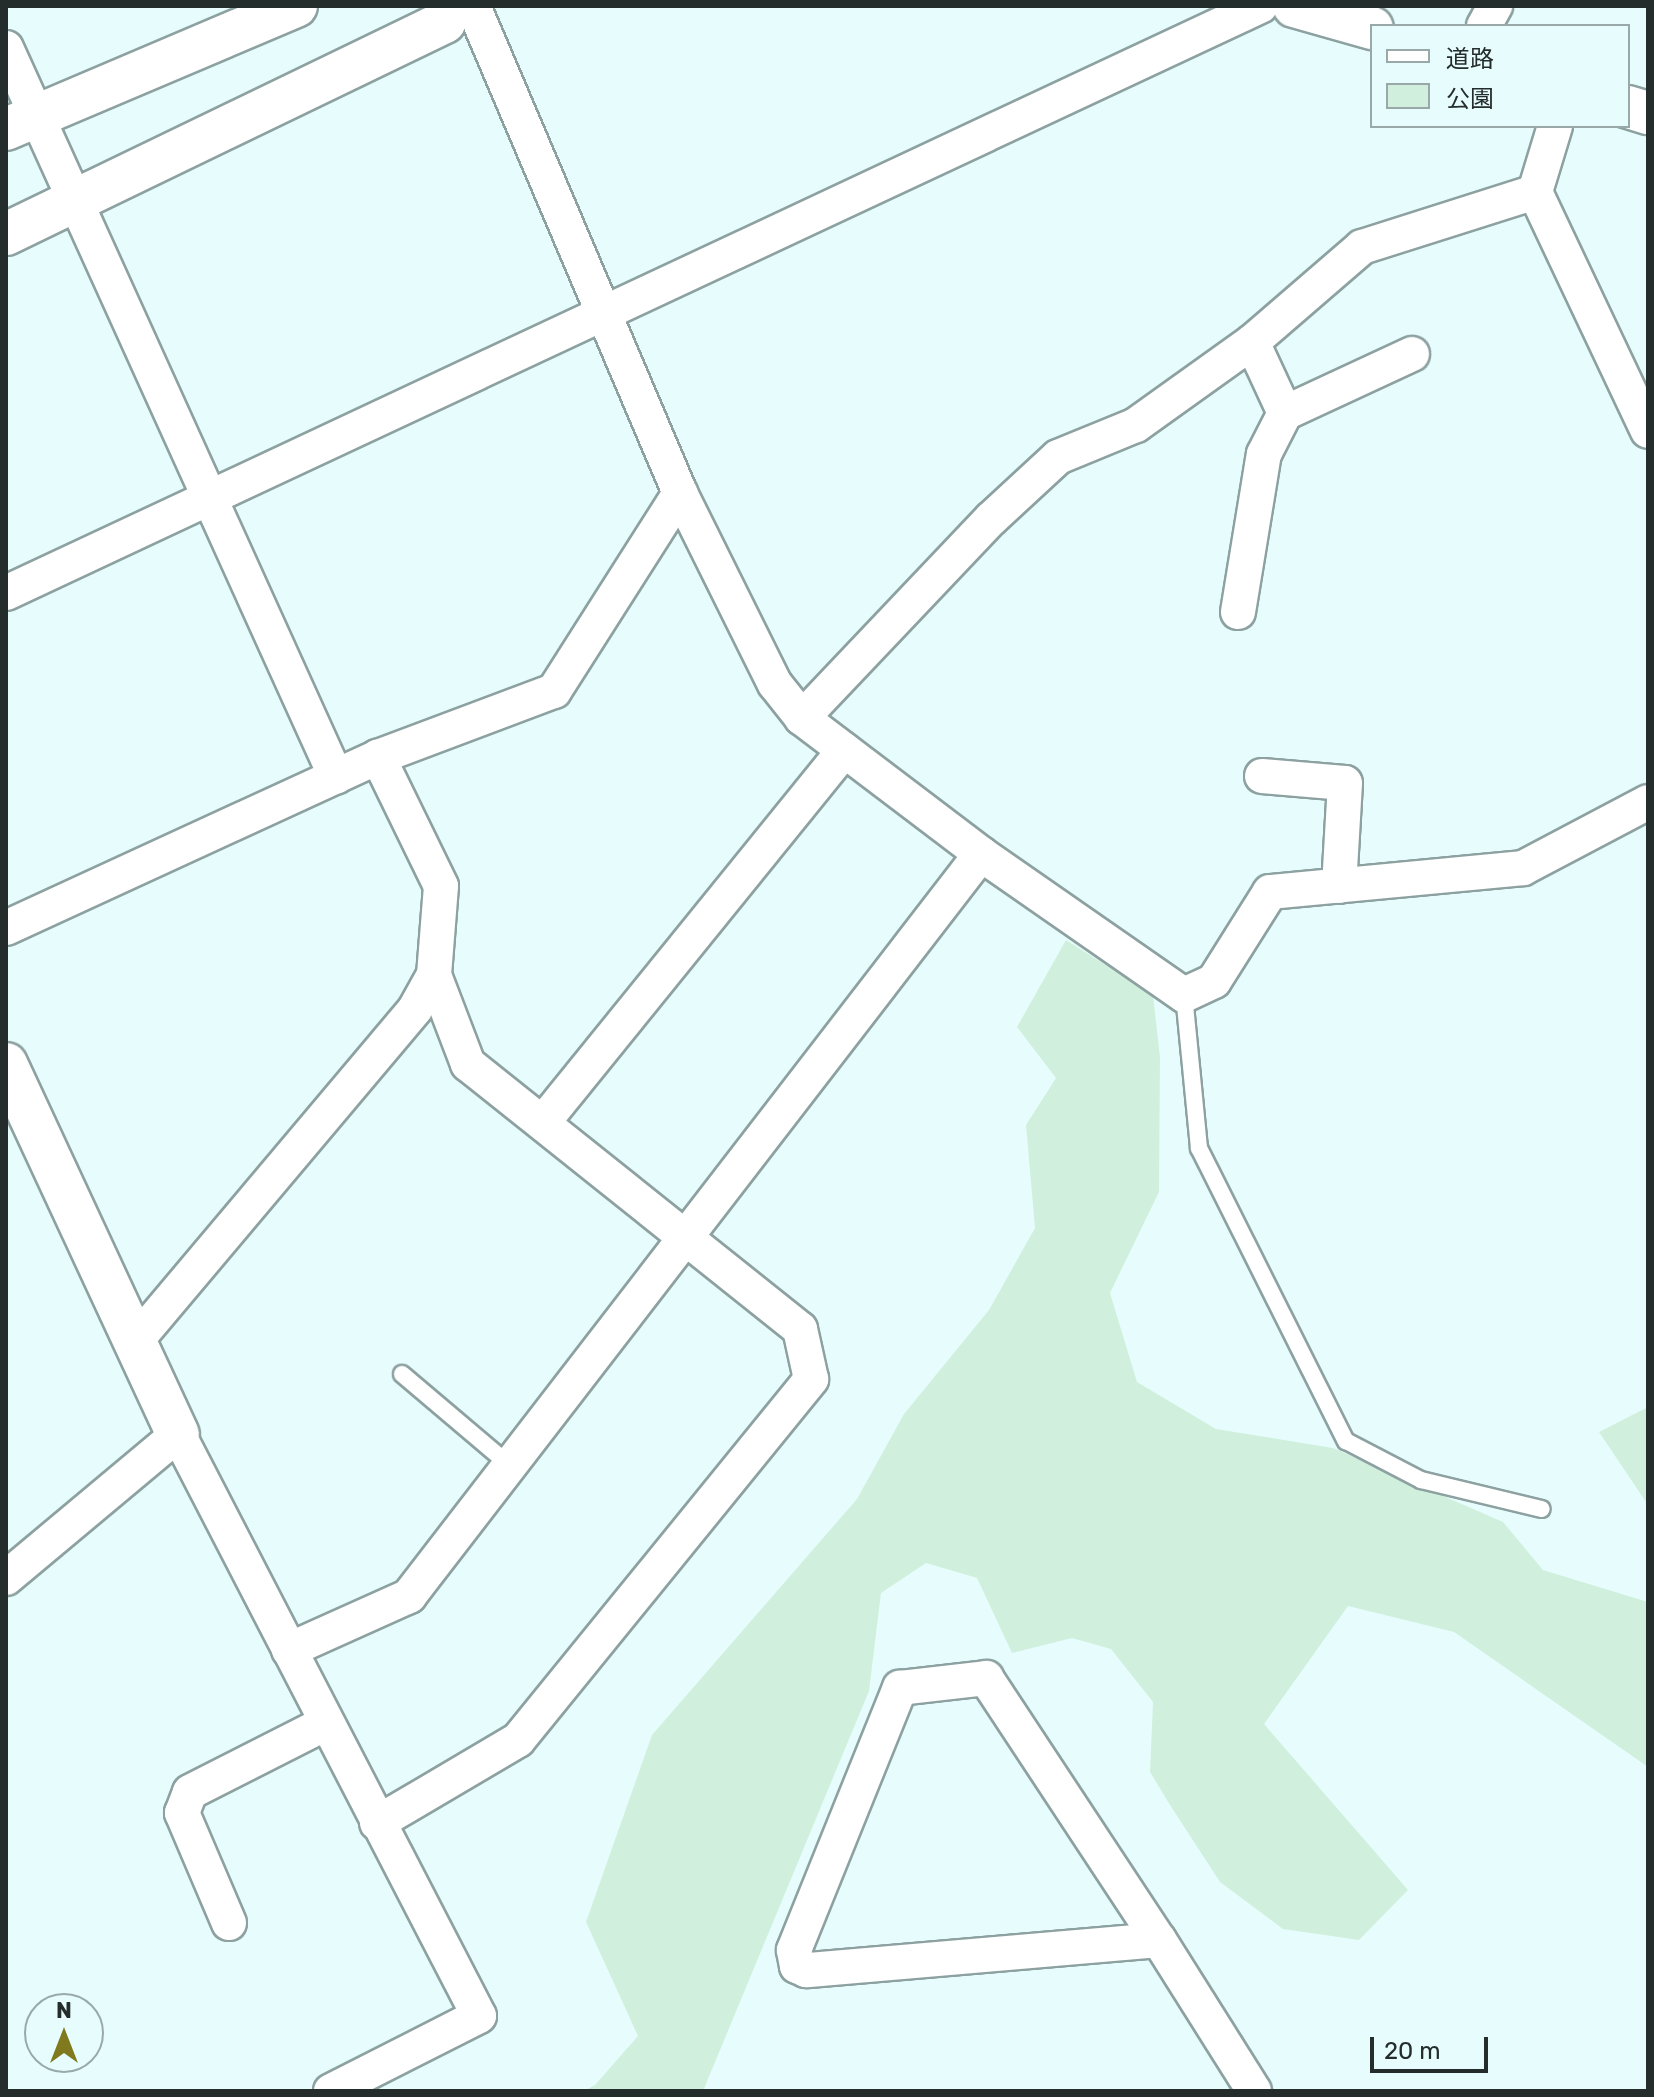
<!DOCTYPE html>
<meta charset="utf-8">
<style>
body{margin:0}
#map{position:relative;width:1654px;height:2097px;overflow:hidden;background:#e7fdfd;font-family:Rubik,"Noto Sans JP",sans-serif}
div>[style]{position:absolute}
.green>*{inset:0;background:#d0f0dd}
.roads{filter:drop-shadow(2px 0 #8da1a1) drop-shadow(-2px 0 #8da1a1) drop-shadow(0 2px #8da1a1) drop-shadow(0 -2px #8da1a1)}
.service>*{height:16px;margin:-8px;padding:0 8px;transform-origin:8px;border-radius:8px;background:#fff}
.minor>*{height:34px;margin:-17px;padding:0 17px;transform-origin:17px;border-radius:17px;background:#fff}
.tertiary>*{height:42px;margin:-21px;padding:0 21px;transform-origin:21px;border-radius:21px;background:#fff}
span{translate:-50% -50%;white-space:nowrap;text-align:center;line-height:1.15;-webkit-text-stroke:8px #e7fdfd;paint-order:stroke}
.frame{position:absolute;inset:0;border:8px solid #242c2c;pointer-events:none}
.legend{position:absolute;left:1370px;top:24px;width:260px;height:104px;box-sizing:border-box;background:#e7fdfd;border:2px solid #99a9a9;margin:0;padding:10px 14px;list-style:none;font-size:24px;color:#242c2c}
.legend li{display:flex;align-items:center;gap:16px;height:40px}
.legend b{width:40px;border:2px solid #99a9a9}
.north{position:absolute;left:24px;top:1993px;width:80px;height:80px;box-sizing:border-box;background:#e7fdfd;border:2px solid #99a9a9;border-radius:50%;rotate:0deg;font-size:22px;font-weight:700;line-height:32px;text-align:center;color:#242c2c}
.north::after{content:'';display:block;margin:auto;width:28px;height:36px;background:#81791e;clip-path:polygon(50% 0,100% 100%,50% 72%,0 100%)}
.scale{position:absolute;left:1370px;top:2037px;width:118px;height:36px;box-sizing:border-box;border:4px solid #242c2c;border-top:0;padding-left:10px;font-size:24px;line-height:28px;white-space:nowrap;color:#242c2c;-webkit-text-stroke:6px #e7fdfd;paint-order:stroke}
</style>
<div id="map">
<div class="green">
<div style="clip-path:polygon(1066px 940px,1153px 995px,1160px 1057px,1159px 1192px,1110px 1293px,1137px 1382px,1216px 1429px,1333px 1448px,1503px 1522px,1543px 1570px,1648px 1602px,1648px 1767px,1454px 1632px,1348px 1606px,1264px 1724px,1408px 1890px,1359px 1940px,1283px 1929px,1220px 1882px,1170px 1805px,1150px 1772px,1153px 1702px,1111px 1649px,1072px 1638px,1012px 1653px,977px 1578px,926px 1563px,881px 1593px,869px 1691px,703px 2091px,584px 2091px,595px 2085px,638px 2036px,586px 1922px,652px 1735px,857px 1499px,904px 1414px,989px 1310px,1035px 1228px,1026px 1125px,1056px 1078px,1017px 1027px)"></div>
<div style="clip-path:polygon(1648px 1407px,1648px 1505px,1599px 1432px)"></div>
</div>
<div class="roads">
<div class="service">
<div style="left:1184px;top:995px;width:154px;rotate:84.4deg"></div>
<div style="left:1199px;top:1148px;width:328px;rotate:63.4deg"></div>
<div style="left:1346px;top:1441px;width:85px;rotate:27.5deg"></div>
<div style="left:1421px;top:1480px;width:124px;rotate:13.5deg"></div>
<div style="left:402px;top:1374px;width:138px;rotate:40.3deg"></div>
</div>
<div class="minor">
<div style="left:473px;top:6px;width:529px;rotate:66.97deg"></div>
<div style="left:680px;top:493px;width:213px;rotate:63.6deg"></div>
<div style="left:775px;top:684px;width:43px;rotate:51.5deg"></div>
<div style="left:802px;top:718px;width:225px;rotate:37.2deg"></div>
<div style="left:981px;top:854px;width:247px;rotate:34.8deg"></div>
<div style="left:1184px;top:995px;width:33px;rotate:-25deg"></div>
<div style="left:1214px;top:981px;width:105px;rotate:-57.8deg"></div>
<div style="left:1270px;top:892px;width:254px;rotate:-5.4deg"></div>
<div style="left:1523px;top:868px;width:141px;rotate:-27.8deg"></div>
<div style="left:1484px;top:26px;width:23px;rotate:-61deg"></div>
<div style="left:6px;top:48px;width:800px;rotate:65.64deg"></div>
<div style="left:1555px;top:126px;width:69px;rotate:106.9deg"></div>
<div style="left:1535px;top:192px;width:264px;rotate:64.7deg"></div>
<div style="left:1252px;top:342px;width:78px;rotate:65.1deg"></div>
<div style="left:6px;top:593px;width:1385px;rotate:-25.08deg"></div>
<div style="left:1238px;top:612px;width:160px;rotate:-80.7deg"></div>
<div style="left:1264px;top:454px;width:46px;rotate:-62.9deg"></div>
<div style="left:1285px;top:413px;width:140px;rotate:-24.9deg"></div>
<div style="left:802px;top:718px;width:274px;rotate:-46.5deg"></div>
<div style="left:991px;top:519px;width:91px;rotate:-42.8deg"></div>
<div style="left:1058px;top:457px;width:84px;rotate:-22.3deg"></div>
<div style="left:1136px;top:425px;width:143px;rotate:-35.6deg"></div>
<div style="left:1252px;top:342px;width:145px;rotate:-40.8deg"></div>
<div style="left:1362px;top:247px;width:182px;rotate:-17.6deg"></div>
<div style="left:1262px;top:776px;width:83px;rotate:4.8deg"></div>
<div style="left:1345px;top:783px;width:103px;rotate:93.3deg"></div>
<div style="left:6px;top:928px;width:409px;rotate:-24.7deg"></div>
<div style="left:378px;top:757px;width:188px;rotate:-20.6deg"></div>
<div style="left:554px;top:691px;width:235px;rotate:-57.5deg"></div>
<div style="left:544px;top:1121px;width:477px;rotate:-51deg"></div>
<div style="left:134px;top:1343px;width:436px;rotate:-49.9deg"></div>
<div style="left:415px;top:1009px;width:39px;rotate:-61deg"></div>
<div style="left:434px;top:975px;width:89px;rotate:-85.5deg"></div>
<div style="left:441px;top:886px;width:144px;rotate:-116deg"></div>
<div style="left:6px;top:1578px;width:224px;rotate:-39.9deg"></div>
<div style="left:178px;top:1434px;width:655px;rotate:62.65deg"></div>
<div style="left:479px;top:2016px;width:166px;rotate:153.1deg"></div>
<div style="left:289px;top:1650px;width:132px;rotate:-24.2deg"></div>
<div style="left:409px;top:1596px;width:937px;rotate:-52.37deg"></div>
<div style="left:377px;top:1823px;width:164px;rotate:-30.5deg"></div>
<div style="left:518px;top:1740px;width:465px;rotate:-50.9deg"></div>
<div style="left:811px;top:1379px;width:51px;rotate:-102.4deg"></div>
<div style="left:800px;top:1329px;width:425px;rotate:-141.4deg"></div>
<div style="left:468px;top:1064px;width:95px;rotate:-110.9deg"></div>
<div style="left:229px;top:1923px;width:120px;rotate:-113.1deg"></div>
<div style="left:182px;top:1813px;width:22px;rotate:-69deg"></div>
<div style="left:190px;top:1792px;width:153px;rotate:-26.9deg"></div>
<div style="left:1159px;top:1940px;width:354px;rotate:175.1deg"></div>
<div style="left:806px;top:1970px;width:10px;rotate:-156deg"></div>
<div style="left:797px;top:1966px;width:16px;rotate:-101deg"></div>
<div style="left:794px;top:1950px;width:283px;rotate:-68deg"></div>
<div style="left:900px;top:1688px;width:87px;rotate:-6.6deg"></div>
<div style="left:986px;top:1678px;width:314px;rotate:56.6deg"></div>
<div style="left:1159px;top:1940px;width:178px;rotate:57.8deg"></div>
</div>
<div class="tertiary">
<div style="left:1294px;top:6px;width:81px;rotate:15.8deg"></div>
<div style="left:1628px;top:107px;width:21px;rotate:17deg"></div>
<div style="left:6px;top:129px;width:315px;rotate:-23deg"></div>
<div style="left:6px;top:234px;width:487px;rotate:-25.8deg"></div>
<div style="left:444px;top:22px;width:17px;rotate:-69deg"></div>
<div style="left:6px;top:1064px;width:408px;rotate:65.1deg"></div>
</div>
</div>
<div class="frame"></div>
<ul class="legend">
<li><b style="height:10px;background:#fff"></b>道路</li>
<li><b style="height:22px;background:#d0f0dd"></b>公園</li>
</ul>
<div class="north">N</div>
<div class="scale">20 m</div>
</div>
